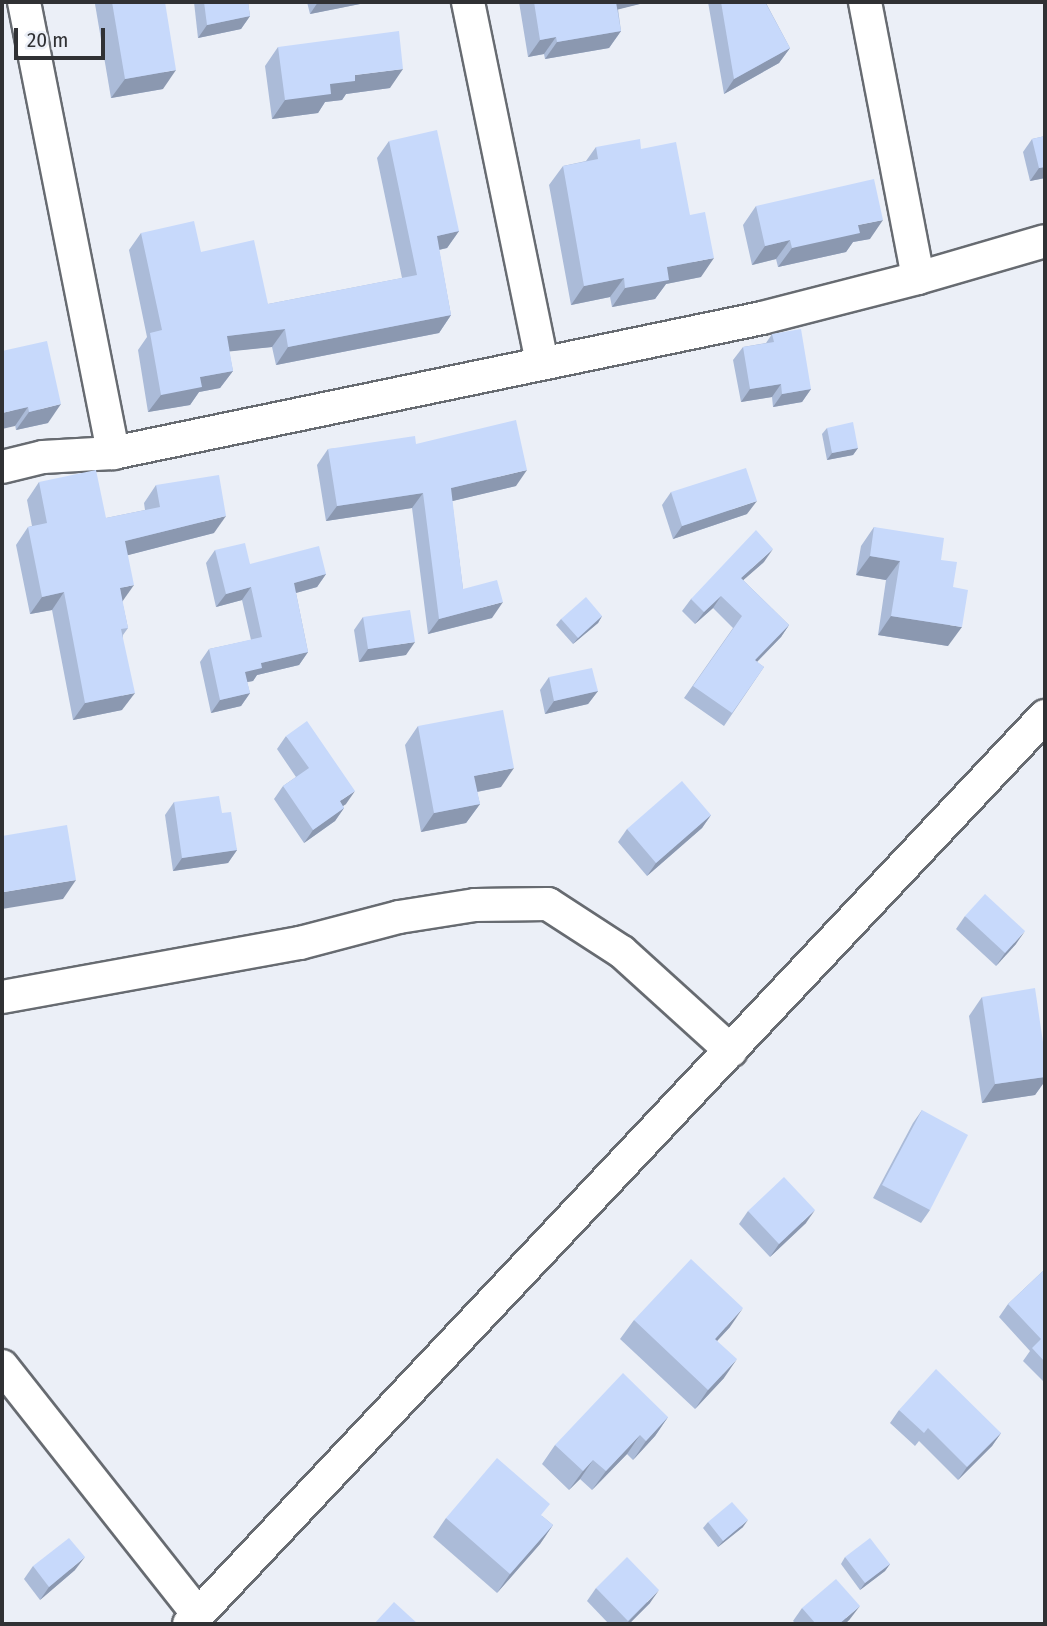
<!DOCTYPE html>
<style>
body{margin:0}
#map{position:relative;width:1047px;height:1626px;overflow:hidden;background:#ebeff7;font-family:"Fira Sans Condensed",sans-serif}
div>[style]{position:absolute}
.roads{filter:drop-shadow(2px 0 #676b71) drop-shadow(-2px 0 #676b71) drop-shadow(0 2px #676b71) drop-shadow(0 -2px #676b71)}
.minor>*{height:32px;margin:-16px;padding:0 16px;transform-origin:16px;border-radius:16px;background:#fff}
.wall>*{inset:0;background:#abbbd8}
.shaded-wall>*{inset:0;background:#8b98b0}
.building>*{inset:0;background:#c7d9fb}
span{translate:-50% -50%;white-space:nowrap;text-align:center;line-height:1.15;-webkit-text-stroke:6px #ebeff7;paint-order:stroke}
.frame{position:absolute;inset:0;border:4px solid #303134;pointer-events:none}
.scale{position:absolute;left:14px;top:28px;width:91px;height:32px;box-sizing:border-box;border:4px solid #303134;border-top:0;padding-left:9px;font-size:21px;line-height:24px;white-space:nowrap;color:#303134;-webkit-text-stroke:5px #ebeff7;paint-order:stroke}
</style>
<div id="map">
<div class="roads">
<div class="minor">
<div style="left:24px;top:2px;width:460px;rotate:78.8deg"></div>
<div style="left:468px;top:2px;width:368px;rotate:78.4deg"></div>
<div style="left:865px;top:2px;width:281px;rotate:79.1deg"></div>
<div style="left:2px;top:467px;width:42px;rotate:-13.7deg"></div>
<div style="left:43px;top:457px;width:70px;rotate:-3.3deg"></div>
<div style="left:113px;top:453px;width:663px;rotate:-11.75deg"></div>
<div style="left:762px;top:318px;width:161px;rotate:-14.4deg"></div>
<div style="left:918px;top:278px;width:132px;rotate:-16.2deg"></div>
<div style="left:2px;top:997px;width:303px;rotate:-10.3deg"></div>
<div style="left:300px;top:943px;width:102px;rotate:-14.7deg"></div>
<div style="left:399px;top:917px;width:77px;rotate:-9deg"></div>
<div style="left:475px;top:905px;width:73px;rotate:-0.8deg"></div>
<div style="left:548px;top:904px;width:88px;rotate:33deg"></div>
<div style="left:622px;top:952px;width:147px;rotate:42.2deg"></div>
<div style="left:2px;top:1366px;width:316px;rotate:51.7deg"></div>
<div style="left:189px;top:1624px;width:1248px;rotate:-46.69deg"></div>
</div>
</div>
<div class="wall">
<div style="clip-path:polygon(97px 2px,165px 2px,163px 89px,111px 98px,95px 4px)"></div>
<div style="clip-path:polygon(194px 2px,248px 2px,250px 16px,241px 29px,198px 38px)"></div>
<div style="clip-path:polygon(307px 2px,370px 2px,310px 14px)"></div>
<div style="clip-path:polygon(519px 2px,648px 2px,618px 9px,621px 31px,609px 48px,545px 59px,544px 54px,528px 57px)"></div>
<div style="clip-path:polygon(708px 2px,774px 2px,766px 3px,790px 48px,779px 63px,724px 94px)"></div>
<div style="clip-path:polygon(278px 47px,390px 88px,346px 94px,342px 100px,325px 102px,318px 113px,272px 119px,265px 66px)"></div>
<div style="clip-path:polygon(1045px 136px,1045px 178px,1030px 181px,1023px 152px,1032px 139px)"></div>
<div style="clip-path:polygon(389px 141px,459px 231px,447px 248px,439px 250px,451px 315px,439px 333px,276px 365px,272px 347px,229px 351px,233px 371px,220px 388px,199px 392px,190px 405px,148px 412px,138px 350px,147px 337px,129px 250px,141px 233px,201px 252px,268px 304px,402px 278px,377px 158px)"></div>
<div style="clip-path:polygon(596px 147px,641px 149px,701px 277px,666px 284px,655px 299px,612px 307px,610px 297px,571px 305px,549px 185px,563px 166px,586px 161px)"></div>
<div style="clip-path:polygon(756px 206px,870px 239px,853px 242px,846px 252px,778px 267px,776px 259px,752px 265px,743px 225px)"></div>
<div style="clip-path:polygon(772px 334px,811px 389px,802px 402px,773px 407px,772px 397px,741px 402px,733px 360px,743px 347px,766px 343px)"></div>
<div style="clip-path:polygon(2px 351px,48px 423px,16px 430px)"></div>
<div style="clip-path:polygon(827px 428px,858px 448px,853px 455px,827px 460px,822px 434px)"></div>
<div style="clip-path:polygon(416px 444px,516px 486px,452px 501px,463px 589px,492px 618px,428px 634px,412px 508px,326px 521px,317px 465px,328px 449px)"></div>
<div style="clip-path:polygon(39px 482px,106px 518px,145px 510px,144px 503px,156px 485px,214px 533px,128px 555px,122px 601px,128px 628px,123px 635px,122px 710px,73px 720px,52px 610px,30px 614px,16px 545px,28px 527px,32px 526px,27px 500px)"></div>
<div style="clip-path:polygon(671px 492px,747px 514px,673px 539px,662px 505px)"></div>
<div style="clip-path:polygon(874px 527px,941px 560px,953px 587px,948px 646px,878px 635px,886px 580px,856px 575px,861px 546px)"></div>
<div style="clip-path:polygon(215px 550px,250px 564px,326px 574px,317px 587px,296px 593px,308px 652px,299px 665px,257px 675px,253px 681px,247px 682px,250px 693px,241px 706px,211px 713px,200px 662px,209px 649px,251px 640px,242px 600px,216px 607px,206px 563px)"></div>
<div style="clip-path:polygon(764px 562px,743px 580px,789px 625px,781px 637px,757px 662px,764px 667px,724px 726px,684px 698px,733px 628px,713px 608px,695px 624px,682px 611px,691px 599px)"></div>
<div style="clip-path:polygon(602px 616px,598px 623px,573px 644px,556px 625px,561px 619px)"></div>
<div style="clip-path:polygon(363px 617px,406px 655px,359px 662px,354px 630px)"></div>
<div style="clip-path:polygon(549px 677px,598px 691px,588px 704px,545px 714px,540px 690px)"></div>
<div style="clip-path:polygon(418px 726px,501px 787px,477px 792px,480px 804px,466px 823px,421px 832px,405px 745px)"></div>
<div style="clip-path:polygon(286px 736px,346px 804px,343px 806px,344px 808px,335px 821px,304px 843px,274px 799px,283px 786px,296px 777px,277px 749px)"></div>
<div style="clip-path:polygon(174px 802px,222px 813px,237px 850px,228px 863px,173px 871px,165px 815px)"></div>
<div style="clip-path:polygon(711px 815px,702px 828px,647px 876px,618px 842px,627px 829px)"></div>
<div style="clip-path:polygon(965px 916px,1016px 944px,996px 966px,956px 929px)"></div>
<div style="clip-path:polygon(982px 997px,1045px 1056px,1045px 1081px,1035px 1095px,982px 1103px,969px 1016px)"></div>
<div style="clip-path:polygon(922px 1110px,930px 1210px,921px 1223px,873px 1198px,913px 1123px)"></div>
<div style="clip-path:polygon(748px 1211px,806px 1223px,770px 1257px,739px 1224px)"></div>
<div style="clip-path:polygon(1045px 1269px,1045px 1383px,1023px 1361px,1030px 1351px,999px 1317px,1008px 1304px)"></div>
<div style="clip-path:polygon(634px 1320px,730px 1327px,717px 1341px,724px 1378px,695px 1409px,620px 1339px)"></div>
<div style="clip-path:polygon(899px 1410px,1001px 1433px,992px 1446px,958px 1480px,919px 1441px,915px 1446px,890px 1423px)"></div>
<div style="clip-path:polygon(668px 1417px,655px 1436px,633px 1460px,627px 1454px,592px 1490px,580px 1479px,569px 1490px,542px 1464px,555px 1445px)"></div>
<div style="clip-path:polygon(542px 1516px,553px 1525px,540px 1544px,497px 1593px,433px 1537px,446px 1518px)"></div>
<div style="clip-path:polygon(708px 1522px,743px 1527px,718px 1547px,703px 1528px)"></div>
<div style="clip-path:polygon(845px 1557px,890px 1564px,885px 1571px,860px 1590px,841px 1564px)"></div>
<div style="clip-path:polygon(33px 1566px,75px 1570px,40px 1600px,24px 1579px)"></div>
<div style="clip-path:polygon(596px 1588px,650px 1603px,629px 1624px,609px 1624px,587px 1601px)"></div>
<div style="clip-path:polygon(802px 1608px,850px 1619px,845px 1624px,796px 1624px,793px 1621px)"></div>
</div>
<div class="shaded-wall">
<div style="clip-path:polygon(318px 2px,370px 2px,310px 14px)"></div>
<div style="clip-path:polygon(612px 2px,648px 2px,604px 13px)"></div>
<div style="clip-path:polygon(250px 16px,241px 29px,198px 38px,207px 25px)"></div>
<div style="clip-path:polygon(621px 31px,609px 48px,545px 59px,557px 42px)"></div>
<div style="clip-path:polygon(556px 37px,544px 54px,528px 57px,540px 40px)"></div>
<div style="clip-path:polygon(790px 48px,779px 63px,724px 94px,734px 79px)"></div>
<div style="clip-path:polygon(403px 69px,390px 88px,346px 94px,342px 100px,325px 102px,318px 113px,272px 119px,285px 100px,355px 75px)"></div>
<div style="clip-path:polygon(176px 70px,163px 89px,111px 98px,125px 79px)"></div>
<div style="clip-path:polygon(1045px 167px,1045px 178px,1030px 181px,1039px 168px)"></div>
<div style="clip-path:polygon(883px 220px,870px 239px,853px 242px,846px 252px,778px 267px,792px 248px,858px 225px)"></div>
<div style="clip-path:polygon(459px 231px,447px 248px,424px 253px,437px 236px)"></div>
<div style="clip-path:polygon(790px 240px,776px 259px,752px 265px,765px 246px)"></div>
<div style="clip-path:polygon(714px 258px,701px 277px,666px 284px,655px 299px,612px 307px,625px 288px,667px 267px)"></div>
<div style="clip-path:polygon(624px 278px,610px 297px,571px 305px,584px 286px)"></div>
<div style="clip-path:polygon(451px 315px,439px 333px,276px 365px,288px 347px)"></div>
<div style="clip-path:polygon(285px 329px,272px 347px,215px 353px,227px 336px)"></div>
<div style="clip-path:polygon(233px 371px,220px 388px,199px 392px,190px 405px,148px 412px,161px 395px,200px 377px)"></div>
<div style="clip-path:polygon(781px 384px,772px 397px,741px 402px,750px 389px)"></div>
<div style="clip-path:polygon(811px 389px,802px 402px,773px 407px,782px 394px)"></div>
<div style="clip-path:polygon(61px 404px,48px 423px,16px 430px,29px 412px)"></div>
<div style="clip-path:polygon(28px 407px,15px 426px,2px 429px,2px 413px)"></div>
<div style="clip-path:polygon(858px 448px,853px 455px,827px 460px,832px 453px)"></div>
<div style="clip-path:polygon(527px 470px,516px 486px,440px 504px,451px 488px)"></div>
<div style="clip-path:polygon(423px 493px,412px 508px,326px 521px,337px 506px)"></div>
<div style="clip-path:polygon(757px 501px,747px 514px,673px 539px,682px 526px)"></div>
<div style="clip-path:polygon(226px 516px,214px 533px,113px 559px,125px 541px)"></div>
<div style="clip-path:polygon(773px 549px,764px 562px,732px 590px,741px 578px)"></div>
<div style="clip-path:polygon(870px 556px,900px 561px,886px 580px,856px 575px)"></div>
<div style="clip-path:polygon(326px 574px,317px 587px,285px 596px,294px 583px)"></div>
<div style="clip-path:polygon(134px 585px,122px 602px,120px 588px)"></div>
<div style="clip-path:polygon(251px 587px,242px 600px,216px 607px,226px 594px)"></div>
<div style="clip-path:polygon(64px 592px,52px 610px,30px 614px,42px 597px)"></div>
<div style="clip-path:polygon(721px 596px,713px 608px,695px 624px,704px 612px)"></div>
<div style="clip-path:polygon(503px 602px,492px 618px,428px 634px,439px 619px)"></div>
<div style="clip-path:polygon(602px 616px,598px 623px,573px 644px,578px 638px)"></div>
<div style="clip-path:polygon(891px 616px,962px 627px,948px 646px,878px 635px)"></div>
<div style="clip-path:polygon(789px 625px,781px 637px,746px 673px,755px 660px)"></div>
<div style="clip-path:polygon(415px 642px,406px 655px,359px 662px,368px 649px)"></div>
<div style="clip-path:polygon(308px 652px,299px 665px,257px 675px,253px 681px,236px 684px,245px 672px,261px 663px)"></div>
<div style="clip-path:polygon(598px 691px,588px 704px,545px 714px,554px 701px)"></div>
<div style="clip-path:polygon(135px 693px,122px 710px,73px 720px,85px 703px)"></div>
<div style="clip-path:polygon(250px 693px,241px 706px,211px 713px,220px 700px)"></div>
<div style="clip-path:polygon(514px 768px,501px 787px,461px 795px,474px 776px)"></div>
<div style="clip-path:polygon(355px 791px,346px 804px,331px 814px,340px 801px)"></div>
<div style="clip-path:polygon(480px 804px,466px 823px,421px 832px,434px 813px)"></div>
<div style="clip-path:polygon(344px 808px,335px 821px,304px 843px,313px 830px)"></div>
<div style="clip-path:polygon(711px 815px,702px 828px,647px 876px,656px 863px)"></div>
<div style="clip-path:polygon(237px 850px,228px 863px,173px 871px,182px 858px)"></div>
<div style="clip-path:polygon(76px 880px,63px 899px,2px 909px,2px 895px,4px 892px)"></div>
<div style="clip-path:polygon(1025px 931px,1016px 944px,996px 966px,1005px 953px)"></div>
<div style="clip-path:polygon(1045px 1077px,1045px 1081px,1035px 1095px,982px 1103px,995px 1084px)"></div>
<div style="clip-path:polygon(815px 1210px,806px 1223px,770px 1257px,779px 1244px)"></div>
<div style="clip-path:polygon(743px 1308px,730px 1327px,702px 1357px,715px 1339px)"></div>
<div style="clip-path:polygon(737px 1359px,724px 1378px,695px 1409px,708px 1390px)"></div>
<div style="clip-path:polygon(668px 1417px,655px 1436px,633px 1460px,646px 1441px)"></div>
<div style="clip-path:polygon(1001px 1433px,992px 1446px,958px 1480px,967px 1467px)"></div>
<div style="clip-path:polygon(640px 1435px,627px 1454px,592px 1490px,606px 1471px)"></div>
<div style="clip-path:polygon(593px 1460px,580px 1479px,569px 1490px,583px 1471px)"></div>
<div style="clip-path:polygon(748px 1520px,743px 1527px,718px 1547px,723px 1541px)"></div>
<div style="clip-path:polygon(553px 1525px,540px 1544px,497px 1593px,510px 1574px)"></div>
<div style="clip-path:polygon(85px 1557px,75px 1570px,40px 1600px,49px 1587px)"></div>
<div style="clip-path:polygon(890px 1564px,885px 1571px,860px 1590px,865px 1583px)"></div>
<div style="clip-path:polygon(659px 1590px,650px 1603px,629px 1624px,626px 1624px)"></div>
<div style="clip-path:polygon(860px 1606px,850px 1619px,845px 1624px,839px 1624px)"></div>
</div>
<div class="building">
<div style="clip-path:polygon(112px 2px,165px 2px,176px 70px,125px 79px)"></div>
<div style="clip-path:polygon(204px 2px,248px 2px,250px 16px,207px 25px)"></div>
<div style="clip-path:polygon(534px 2px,616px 2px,621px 31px,557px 42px,556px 37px,540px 40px)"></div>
<div style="clip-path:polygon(721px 2px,765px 2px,790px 48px,734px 79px)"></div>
<div style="clip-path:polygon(399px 31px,403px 69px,355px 75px,355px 81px,330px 84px,331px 94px,285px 100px,278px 47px)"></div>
<div style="clip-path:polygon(437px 130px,459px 231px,437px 236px,451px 315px,288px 347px,285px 329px,227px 336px,233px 371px,200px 377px,202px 387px,161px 395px,150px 333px,162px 330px,141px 233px,194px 221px,201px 252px,254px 240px,268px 304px,417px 275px,389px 141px)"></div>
<div style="clip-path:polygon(1045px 136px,1045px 167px,1039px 168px,1032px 139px)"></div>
<div style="clip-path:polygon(640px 139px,641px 149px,676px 142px,690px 215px,705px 212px,714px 258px,667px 267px,669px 280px,625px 288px,624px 278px,584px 286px,563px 166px,598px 159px,596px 147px)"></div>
<div style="clip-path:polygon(2px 178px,4px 199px,2px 199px)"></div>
<div style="clip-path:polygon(874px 179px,883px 220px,858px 225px,860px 233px,792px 248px,790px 240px,765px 246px,756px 206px)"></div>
<div style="clip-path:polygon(801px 329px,811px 389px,782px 394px,781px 384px,750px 389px,743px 347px,774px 342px,772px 334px)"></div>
<div style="clip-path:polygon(47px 341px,61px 404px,29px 412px,28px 407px,2px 413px,2px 351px)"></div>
<div style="clip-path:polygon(516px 420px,527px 470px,451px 488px,463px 589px,497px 580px,503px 602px,439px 619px,423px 493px,337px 506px,328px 449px,415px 436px,416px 444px)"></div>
<div style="clip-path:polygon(853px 422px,858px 448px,832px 453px,827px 428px)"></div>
<div style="clip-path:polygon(746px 468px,757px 501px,682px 526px,671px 492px)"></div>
<div style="clip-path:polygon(96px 470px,106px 518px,160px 507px,156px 485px,219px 475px,226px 516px,125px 541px,134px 585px,120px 588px,128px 628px,121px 629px,135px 693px,85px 703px,64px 592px,42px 597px,28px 527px,47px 523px,39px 482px)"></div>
<div style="clip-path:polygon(874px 527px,944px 538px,941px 560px,957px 562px,953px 587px,968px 590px,962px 627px,891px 616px,900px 561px,870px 556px)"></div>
<div style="clip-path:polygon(756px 530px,773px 549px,741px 578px,789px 625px,755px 660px,764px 667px,732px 713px,693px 686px,742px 616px,721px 596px,704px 612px,691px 599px)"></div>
<div style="clip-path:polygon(245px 543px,250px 564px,319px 546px,326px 574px,294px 583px,308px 652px,261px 663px,262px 668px,245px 672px,250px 693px,220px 700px,209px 649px,262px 637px,251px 587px,226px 594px,215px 550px)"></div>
<div style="clip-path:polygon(586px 597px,602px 616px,578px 638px,561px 619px)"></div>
<div style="clip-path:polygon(410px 610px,415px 642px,368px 649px,363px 617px)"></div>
<div style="clip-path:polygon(592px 668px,598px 691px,554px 701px,549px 677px)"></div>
<div style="clip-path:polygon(503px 710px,514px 768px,474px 776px,480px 804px,434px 813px,418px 726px)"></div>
<div style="clip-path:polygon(307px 721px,355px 791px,340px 801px,344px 808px,313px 830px,283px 786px,309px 768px,286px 736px)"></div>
<div style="clip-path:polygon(682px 781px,711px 815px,656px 863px,627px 829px)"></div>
<div style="clip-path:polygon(219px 796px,222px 813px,231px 812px,237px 850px,182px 858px,174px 802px)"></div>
<div style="clip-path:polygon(67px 825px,76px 880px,4px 892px,2px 881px,2px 836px)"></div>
<div style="clip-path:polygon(985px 894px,1025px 931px,1005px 953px,965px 916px)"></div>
<div style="clip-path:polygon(1035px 988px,1045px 1056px,1045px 1077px,995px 1084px,982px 997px)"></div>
<div style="clip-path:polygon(922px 1110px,968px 1135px,930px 1210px,882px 1185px)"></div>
<div style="clip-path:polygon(784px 1177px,815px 1210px,779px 1244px,748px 1211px)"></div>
<div style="clip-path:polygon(691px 1259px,743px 1308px,715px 1339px,737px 1359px,708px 1390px,634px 1320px)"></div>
<div style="clip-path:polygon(1045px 1269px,1045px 1362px,1032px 1348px,1041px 1339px,1008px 1304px)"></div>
<div style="clip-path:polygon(936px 1369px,1001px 1433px,967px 1467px,928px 1428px,924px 1433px,899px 1410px)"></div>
<div style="clip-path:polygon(623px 1373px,668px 1417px,646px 1441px,640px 1435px,606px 1471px,593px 1460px,583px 1471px,555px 1445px)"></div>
<div style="clip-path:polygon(497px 1458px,550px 1504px,541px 1515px,553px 1525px,510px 1574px,446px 1518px)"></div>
<div style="clip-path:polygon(732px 1502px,748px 1520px,723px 1541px,708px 1522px)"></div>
<div style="clip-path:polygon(69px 1538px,85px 1557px,49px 1587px,33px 1566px)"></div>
<div style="clip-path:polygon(870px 1538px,890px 1564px,865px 1583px,845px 1557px)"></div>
<div style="clip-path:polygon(627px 1557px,659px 1590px,628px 1621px,596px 1588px)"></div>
<div style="clip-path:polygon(836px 1579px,860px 1606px,839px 1624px,816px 1624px,802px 1608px)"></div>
<div style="clip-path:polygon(394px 1602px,418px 1624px,374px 1624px)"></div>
</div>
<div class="frame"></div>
<div class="scale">20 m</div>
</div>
